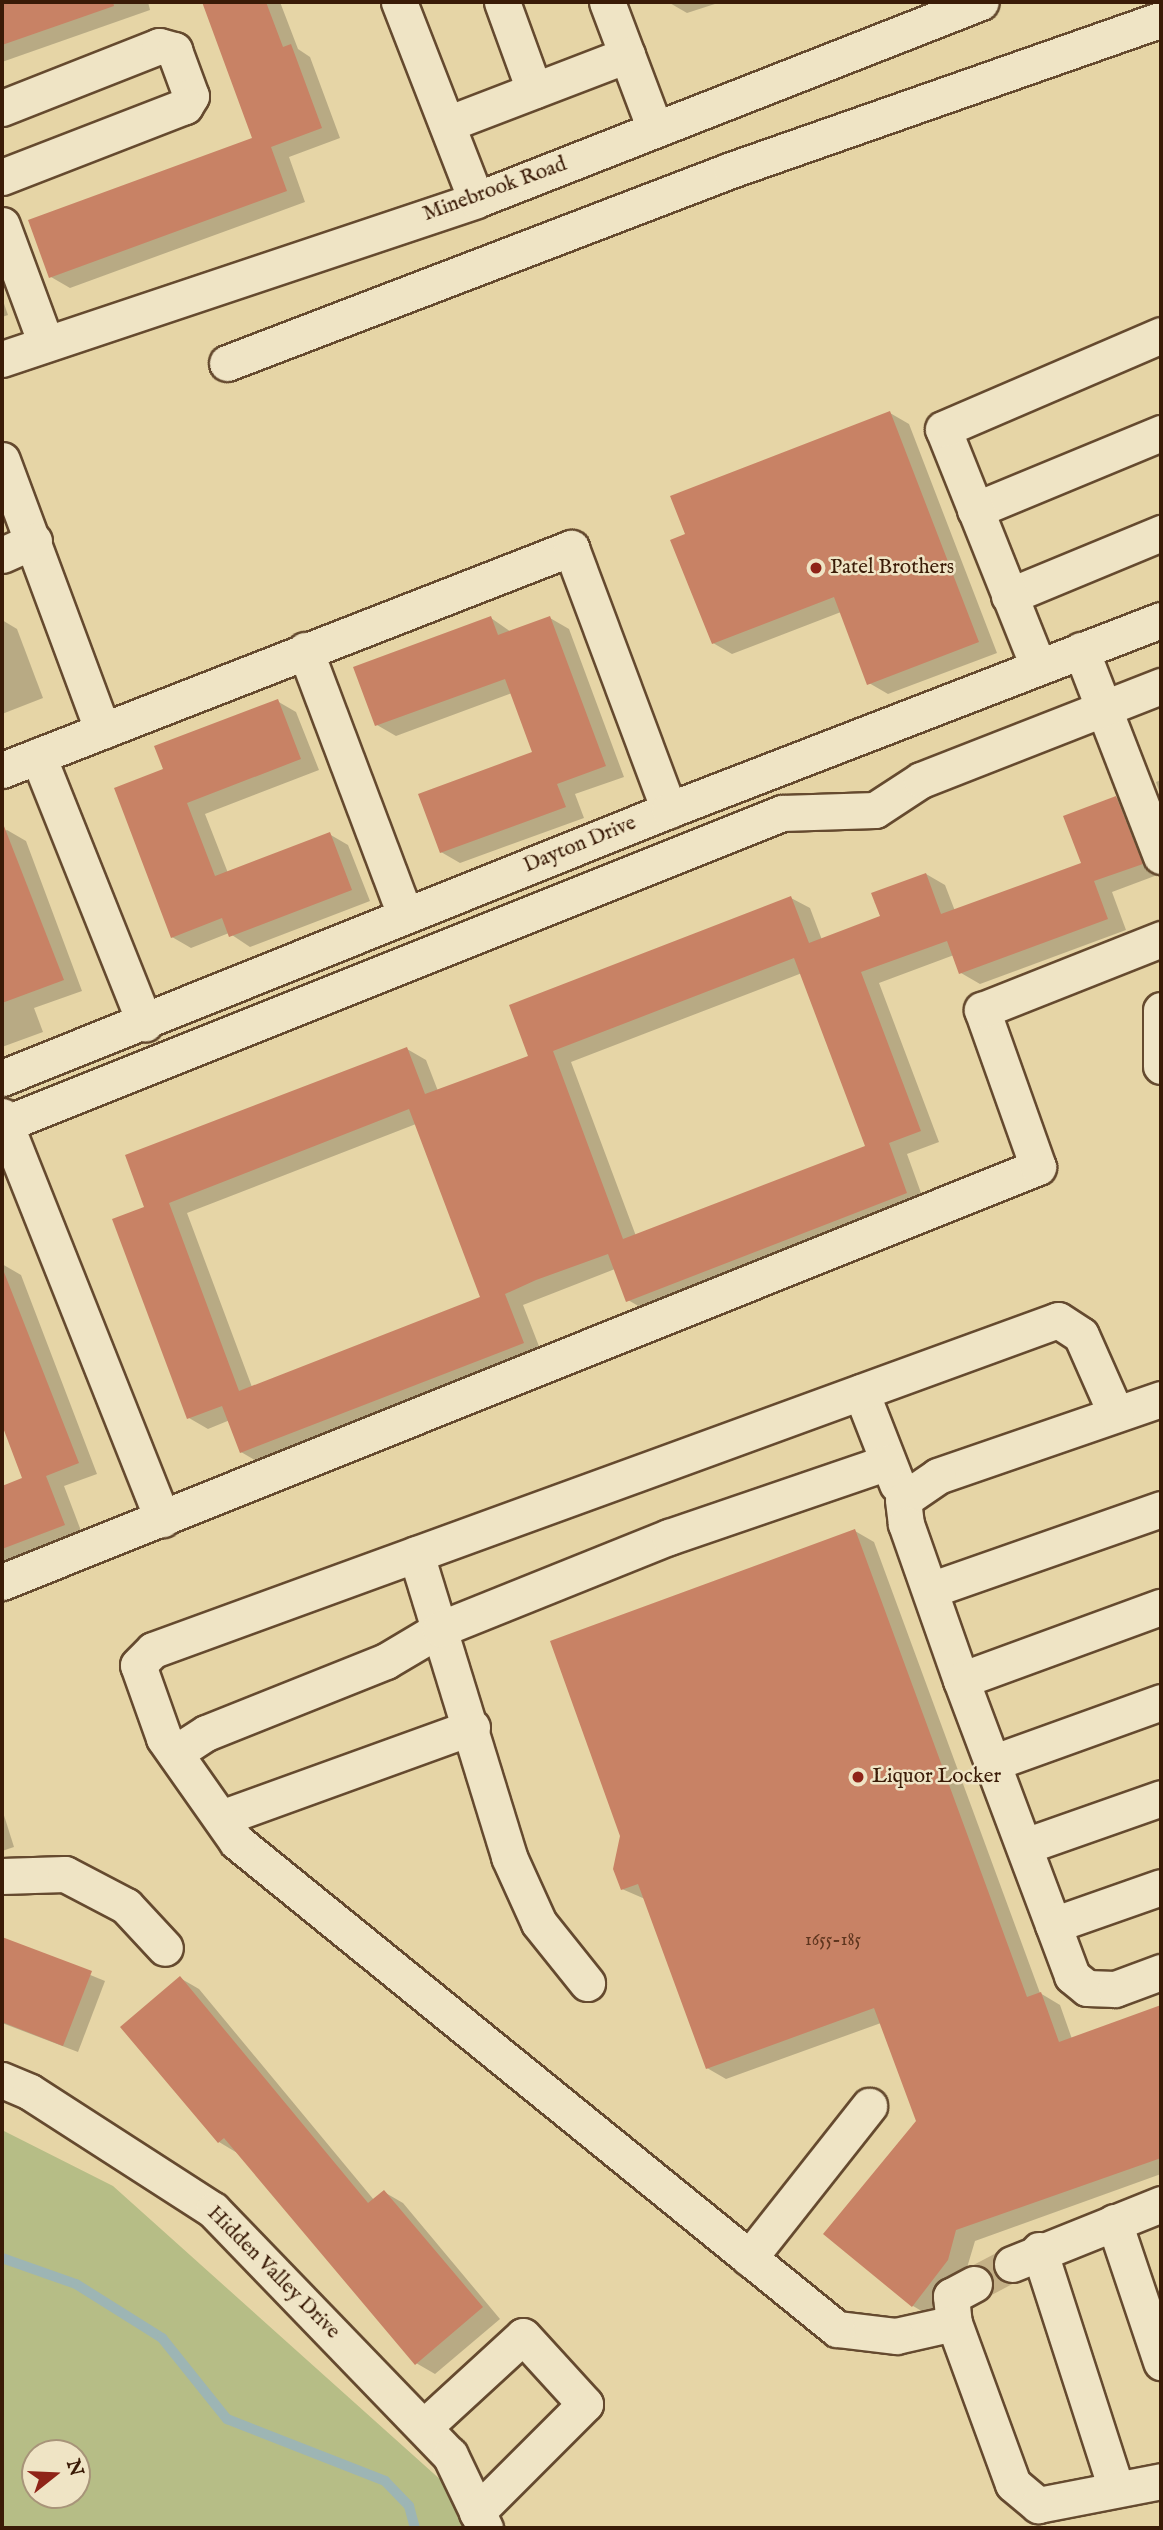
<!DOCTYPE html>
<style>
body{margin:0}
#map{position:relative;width:1163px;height:2530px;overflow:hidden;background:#e6d5a6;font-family:"IM FELL English",serif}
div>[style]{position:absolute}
.green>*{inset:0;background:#b6bd86}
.shadow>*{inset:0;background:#0003}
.stream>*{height:10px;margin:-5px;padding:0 5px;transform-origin:5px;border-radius:5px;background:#9db5b4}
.building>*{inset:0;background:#c88265}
.minor-tunnel>*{height:35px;margin-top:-17.5px;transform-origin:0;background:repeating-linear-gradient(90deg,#c4b086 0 35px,transparent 0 53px)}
.roads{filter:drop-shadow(2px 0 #654a2f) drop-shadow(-2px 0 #654a2f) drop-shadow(0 2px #654a2f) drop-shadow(0 -2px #654a2f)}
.minor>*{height:35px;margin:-17.5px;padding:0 17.5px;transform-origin:17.5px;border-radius:17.5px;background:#efe4c5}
.dots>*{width:19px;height:19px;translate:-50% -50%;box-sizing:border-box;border:4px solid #efe4c5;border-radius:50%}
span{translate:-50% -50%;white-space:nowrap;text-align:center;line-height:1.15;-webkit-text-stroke:5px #efe4c5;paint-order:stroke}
.number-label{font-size:18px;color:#5e351e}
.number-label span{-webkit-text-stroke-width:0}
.street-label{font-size:21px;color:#3a1b07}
.poi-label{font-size:21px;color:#3a1b07}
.left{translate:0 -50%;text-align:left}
.frame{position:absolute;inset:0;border:4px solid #3a1b07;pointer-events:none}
.north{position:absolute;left:21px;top:2439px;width:70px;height:70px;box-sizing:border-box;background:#efe4c5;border:2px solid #a79479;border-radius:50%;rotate:72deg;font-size:19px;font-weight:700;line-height:28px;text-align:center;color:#3a1b07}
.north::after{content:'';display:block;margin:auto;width:24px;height:32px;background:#8f2418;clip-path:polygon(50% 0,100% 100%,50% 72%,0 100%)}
</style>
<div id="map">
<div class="green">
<div style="clip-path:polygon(evenodd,2px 2130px,113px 2186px,462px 2499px,471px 2528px,2px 2528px,2px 2130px,35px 2453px,77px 2453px,77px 2495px,35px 2495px,35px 2453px)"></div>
</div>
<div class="shadow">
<div style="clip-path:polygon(2px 2px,148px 2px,150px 10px,2px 62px)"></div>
<div style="clip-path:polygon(204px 2px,280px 2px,298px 49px,310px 57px,340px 138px,289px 157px,305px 202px,70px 288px,51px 277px,254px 139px)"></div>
<div style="clip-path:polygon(668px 2px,721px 2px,687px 13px)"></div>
<div style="clip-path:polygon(2px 298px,8px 315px,2px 317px)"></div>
<div style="clip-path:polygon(890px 413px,909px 424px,997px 653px,888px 694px,869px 683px,841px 612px,732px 654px,713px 643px,687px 535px)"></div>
<div style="clip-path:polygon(491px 618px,511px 632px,550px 618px,569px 629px,624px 777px,575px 794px,584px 818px,460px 863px,441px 852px,534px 753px,512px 693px,396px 736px,377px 725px)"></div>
<div style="clip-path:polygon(2px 620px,17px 629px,43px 698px,2px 714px)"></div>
<div style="clip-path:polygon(277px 701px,296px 712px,319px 770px,205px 814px,228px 873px,329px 834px,348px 845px,370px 901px,250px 947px,229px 933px,191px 948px,172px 937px,165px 770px)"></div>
<div style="clip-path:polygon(1161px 780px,1161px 796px,1156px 782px)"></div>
<div style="clip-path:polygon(evenodd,1116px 798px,1135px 809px,1160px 874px,1112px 892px,1126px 930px,980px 984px,961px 973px,954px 955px,879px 983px,939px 1142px,907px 1154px,925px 1204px,647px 1311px,628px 1300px,615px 1269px,523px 1305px,542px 1354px,260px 1463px,241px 1452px,230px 1420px,208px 1429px,189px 1418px,147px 1208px,407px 1049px,426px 1060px,438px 1091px,530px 1057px,791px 898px,810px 908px,822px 940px,882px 918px,926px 874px,945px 885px,955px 911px,1083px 864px,1116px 798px,802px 973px,868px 1147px,636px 1236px,571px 1062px,802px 973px,1116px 798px,416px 1124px,482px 1298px,252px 1387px,187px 1213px,416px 1124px)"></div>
<div style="clip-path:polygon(7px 830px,26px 841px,82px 991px,34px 1008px,43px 1032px,2px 1047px,2px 832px)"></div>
<div style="clip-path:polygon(2px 1264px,21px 1275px,97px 1474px,64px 1486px,83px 1536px,2px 1568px,2px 1488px,24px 1479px,2px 1420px)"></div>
<div style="clip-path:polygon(855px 1531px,874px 1542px,1040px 1993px,1060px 2005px,1072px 2039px,1161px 2007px,1161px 2174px,975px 2241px,966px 2271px,932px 2317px,913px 2306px,918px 2122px,881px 2023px,726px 2079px,707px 2068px,645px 1899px,622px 1889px)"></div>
<div style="clip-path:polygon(2px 1809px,14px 1847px,2px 1851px)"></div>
<div style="clip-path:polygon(2px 1939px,105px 1981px,78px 2052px,2px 2023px)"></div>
<div style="clip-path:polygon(180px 1978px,199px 1989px,374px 2200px,384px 2192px,403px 2203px,500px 2319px,435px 2374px,416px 2363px,239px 2154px,219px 2142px)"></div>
</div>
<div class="stream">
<div style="left:2px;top:2258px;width:78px;rotate:19.4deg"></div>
<div style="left:76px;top:2284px;width:102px;rotate:32.1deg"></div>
<div style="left:162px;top:2338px;width:104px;rotate:51.3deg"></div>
<div style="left:227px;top:2419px;width:170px;rotate:21.4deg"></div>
<div style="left:385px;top:2481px;width:35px;rotate:46deg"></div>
<div style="left:409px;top:2506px;width:23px;rotate:75deg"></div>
</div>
<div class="building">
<div style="clip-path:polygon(2px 2px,113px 2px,114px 6px,2px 45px)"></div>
<div style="clip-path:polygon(202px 2px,266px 2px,283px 47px,291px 44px,322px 128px,271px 147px,287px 191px,49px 278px,28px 220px,252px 138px)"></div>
<div style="clip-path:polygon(890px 411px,979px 642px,867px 685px,834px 597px,712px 644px,670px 540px,685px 534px,670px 496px)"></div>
<div style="clip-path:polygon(491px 616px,498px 635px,550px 616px,606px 766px,557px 784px,566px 807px,440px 853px,418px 794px,532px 752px,505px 679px,375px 726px,353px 667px)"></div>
<div style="clip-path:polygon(278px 699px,301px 759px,187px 803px,215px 876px,330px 832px,352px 890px,229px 937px,222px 918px,171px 938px,114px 788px,163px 769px,154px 746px)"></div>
<div style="clip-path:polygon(evenodd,1116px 796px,1143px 864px,1094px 881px,1108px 919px,959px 974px,947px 941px,861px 972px,921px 1131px,889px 1143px,907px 1193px,626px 1302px,608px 1254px,536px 1280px,505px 1294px,524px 1343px,240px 1453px,222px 1406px,187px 1419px,112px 1219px,144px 1207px,125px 1155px,407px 1047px,425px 1094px,528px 1056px,509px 1005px,791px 896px,809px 943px,880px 916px,871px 893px,926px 873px,941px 914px,1081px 863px,1063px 816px,1116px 796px,794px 958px,865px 1146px,623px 1239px,553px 1051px,794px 958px,1116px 796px,409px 1109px,480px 1297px,239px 1391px,169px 1203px,409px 1109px)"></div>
<div style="clip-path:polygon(2px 821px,64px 980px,2px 1003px)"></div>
<div style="clip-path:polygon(2px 1267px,79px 1463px,46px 1476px,65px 1525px,2px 1549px,2px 1486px,22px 1478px,2px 1425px)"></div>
<div style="clip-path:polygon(855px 1529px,1027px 1997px,1041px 1992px,1059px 2042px,1161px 2005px,1161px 2158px,956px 2230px,948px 2260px,912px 2307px,823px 2234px,916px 2121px,874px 2008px,706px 2069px,638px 1884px,621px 1890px,613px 1869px,620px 1836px,550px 1641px)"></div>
<div style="clip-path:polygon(2px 1937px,92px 1971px,63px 2046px,2px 2022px)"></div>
<div style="clip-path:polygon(180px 1976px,368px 2203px,384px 2190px,483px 2307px,415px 2365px,224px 2138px,218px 2143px,120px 2027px)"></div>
</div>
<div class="minor-tunnel">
<div style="left:974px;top:2284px;width:43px;rotate:-27.8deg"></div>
</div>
<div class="roads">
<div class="minor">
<div style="left:399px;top:2px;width:212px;rotate:68.7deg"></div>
<div style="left:502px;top:2px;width:94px;rotate:70deg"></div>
<div style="left:607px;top:2px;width:136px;rotate:69.3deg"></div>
<div style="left:2px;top:108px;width:169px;rotate:-21.5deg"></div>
<div style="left:159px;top:46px;width:16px;rotate:15deg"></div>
<div style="left:174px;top:50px;width:49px;rotate:69.7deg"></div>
<div style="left:191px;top:96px;width:12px;rotate:121deg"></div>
<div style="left:185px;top:106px;width:196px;rotate:158.8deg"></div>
<div style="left:447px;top:124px;width:193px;rotate:-21deg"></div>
<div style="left:2px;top:225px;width:124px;rotate:69.7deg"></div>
<div style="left:2px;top:359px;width:500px;rotate:-18.5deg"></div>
<div style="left:476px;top:200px;width:542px;rotate:-21.41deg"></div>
<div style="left:227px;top:363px;width:540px;rotate:-20.95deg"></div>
<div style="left:731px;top:170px;width:456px;rotate:-19.3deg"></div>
<div style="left:2px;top:460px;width:289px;rotate:69.6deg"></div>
<div style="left:975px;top:510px;width:201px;rotate:-22.5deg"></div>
<div style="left:2px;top:555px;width:35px;rotate:-24deg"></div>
<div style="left:1009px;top:596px;width:165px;rotate:-22.5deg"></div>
<div style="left:305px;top:650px;width:283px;rotate:69.3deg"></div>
<div style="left:1081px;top:650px;width:221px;rotate:68.8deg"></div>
<div style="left:1038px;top:666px;width:255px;rotate:-111.8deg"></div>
<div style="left:943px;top:429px;width:237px;rotate:-23.3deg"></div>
<div style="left:38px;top:756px;width:288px;rotate:68.2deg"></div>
<div style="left:2px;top:770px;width:611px;rotate:-21.31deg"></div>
<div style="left:571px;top:548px;width:280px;rotate:69.5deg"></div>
<div style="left:1161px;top:1010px;width:56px;rotate:90deg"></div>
<div style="left:2px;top:1078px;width:719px;rotate:-21.89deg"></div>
<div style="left:669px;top:810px;width:527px;rotate:-21.12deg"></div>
<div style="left:2px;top:1116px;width:434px;rotate:68.3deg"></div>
<div style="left:2px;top:1125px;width:840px;rotate:-21.8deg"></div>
<div style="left:782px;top:813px;width:93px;rotate:-1.8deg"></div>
<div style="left:875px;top:810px;width:55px;rotate:-33.1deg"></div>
<div style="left:921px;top:780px;width:258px;rotate:-21.4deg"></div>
<div style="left:861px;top:1392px;width:99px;rotate:68.6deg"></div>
<div style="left:1161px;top:1399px;width:236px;rotate:161deg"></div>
<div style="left:938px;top:1476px;width:42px;rotate:145.6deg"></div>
<div style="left:903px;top:1500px;width:24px;rotate:83deg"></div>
<div style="left:906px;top:1524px;width:165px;rotate:70.6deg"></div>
<div style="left:961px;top:1680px;width:316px;rotate:69.4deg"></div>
<div style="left:1072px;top:1976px;width:19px;rotate:39deg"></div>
<div style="left:1087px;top:1988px;width:28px;rotate:2deg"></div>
<div style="left:1115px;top:1989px;width:49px;rotate:-20.3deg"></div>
<div style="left:416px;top:1554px;width:317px;rotate:72.9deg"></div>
<div style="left:509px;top:1857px;width:72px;rotate:65.6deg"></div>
<div style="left:539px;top:1923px;width:77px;rotate:51.3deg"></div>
<div style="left:2px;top:1582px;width:1116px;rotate:-21.83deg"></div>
<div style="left:1038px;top:1167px;width:167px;rotate:-109.6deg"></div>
<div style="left:982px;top:1010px;width:193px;rotate:-21.6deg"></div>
<div style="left:930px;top:1590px;width:245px;rotate:-19.3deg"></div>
<div style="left:961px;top:1680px;width:213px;rotate:-20.1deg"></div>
<div style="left:175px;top:1753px;width:37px;rotate:-33deg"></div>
<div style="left:206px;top:1733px;width:194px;rotate:-21.8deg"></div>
<div style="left:386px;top:1661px;width:63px;rotate:-30.7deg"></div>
<div style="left:440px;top:1629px;width:247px;rotate:-21.9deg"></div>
<div style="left:669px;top:1537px;width:231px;rotate:-18.9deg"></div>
<div style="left:992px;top:1763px;width:180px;rotate:-19.8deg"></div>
<div style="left:221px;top:1818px;width:267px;rotate:-19.9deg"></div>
<div style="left:1025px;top:1846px;width:144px;rotate:-19.4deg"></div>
<div style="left:2px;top:1876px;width:63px;rotate:-1.8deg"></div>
<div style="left:65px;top:1874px;width:69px;rotate:27.7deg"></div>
<div style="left:126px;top:1906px;width:57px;rotate:47.1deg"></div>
<div style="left:1053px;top:1925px;width:114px;rotate:-19.4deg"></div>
<div style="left:2px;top:2080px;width:30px;rotate:23deg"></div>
<div style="left:30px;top:2092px;width:218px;rotate:32.8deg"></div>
<div style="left:213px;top:2210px;width:341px;rotate:46deg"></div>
<div style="left:450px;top:2455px;width:81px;rotate:64.4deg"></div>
<div style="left:1114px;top:2222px;width:148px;rotate:71.4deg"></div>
<div style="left:1039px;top:2250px;width:250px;rotate:72.1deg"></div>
<div style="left:749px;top:2258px;width:194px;rotate:-51.7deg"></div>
<div style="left:1012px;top:2264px;width:161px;rotate:-21.9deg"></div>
<div style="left:974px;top:2284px;width:26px;rotate:152deg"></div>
<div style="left:951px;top:2296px;width:27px;rotate:84deg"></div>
<div style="left:954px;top:2323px;width:171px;rotate:69.9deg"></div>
<div style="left:1013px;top:2484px;width:33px;rotate:40deg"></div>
<div style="left:1038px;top:2505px;width:125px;rotate:-11deg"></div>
<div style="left:954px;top:2323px;width:59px;rotate:167.4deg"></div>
<div style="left:896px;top:2336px;width:59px;rotate:-173.2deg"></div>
<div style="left:837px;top:2329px;width:773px;rotate:-140.93deg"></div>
<div style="left:237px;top:1842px;width:127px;rotate:-125.1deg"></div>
<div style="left:164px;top:1738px;width:77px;rotate:-109.6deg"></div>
<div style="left:138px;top:1665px;width:21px;rotate:-45deg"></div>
<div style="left:153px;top:1650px;width:963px;rotate:-20.03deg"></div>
<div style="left:1058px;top:1320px;width:27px;rotate:33deg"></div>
<div style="left:1081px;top:1335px;width:86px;rotate:66.1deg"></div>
<div style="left:424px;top:2427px;width:134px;rotate:-42.6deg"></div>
<div style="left:523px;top:2336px;width:92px;rotate:47.6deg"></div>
<div style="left:585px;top:2404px;width:153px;rotate:135deg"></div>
</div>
</div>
<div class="dots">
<div style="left:816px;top:568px;background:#8f2418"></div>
<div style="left:858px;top:1777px;background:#8f2418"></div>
</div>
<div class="number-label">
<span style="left:833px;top:1941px">1655-185</span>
</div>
<div class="street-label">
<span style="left:495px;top:190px;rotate:-20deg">Minebrook Road</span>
<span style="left:580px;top:845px;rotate:-22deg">Dayton Drive</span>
<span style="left:273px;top:2273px;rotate:45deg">Hidden Valley Drive</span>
</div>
<div class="poi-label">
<span class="left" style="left:830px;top:568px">Patel Brothers</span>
<span class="left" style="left:872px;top:1777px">Liquor Locker</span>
</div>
<div class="frame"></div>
<div class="north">N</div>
</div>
